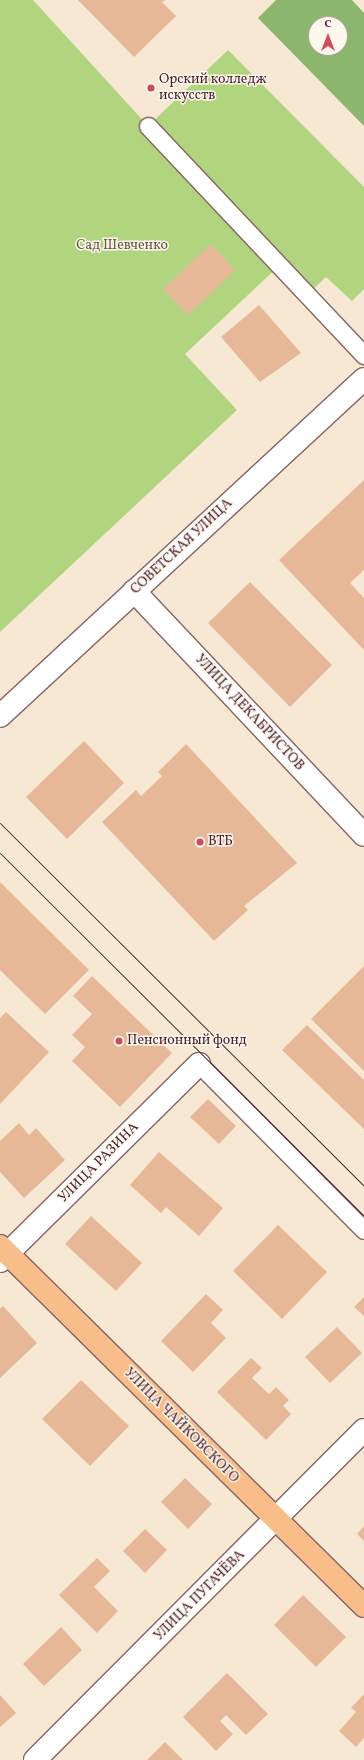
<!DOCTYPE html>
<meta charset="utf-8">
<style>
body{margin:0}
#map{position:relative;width:364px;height:1760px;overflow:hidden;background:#f7e8d3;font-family:Vollkorn,serif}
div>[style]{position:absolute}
.green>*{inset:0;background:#b0d57e}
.forest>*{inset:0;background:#8cb66d}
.building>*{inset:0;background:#e7b897}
.roads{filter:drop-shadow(1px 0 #876566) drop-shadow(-1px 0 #876566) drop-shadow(0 1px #876566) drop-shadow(0 -1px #876566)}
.service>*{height:17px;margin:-8.5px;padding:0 8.5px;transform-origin:8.5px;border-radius:8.5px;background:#fff}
.minor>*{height:22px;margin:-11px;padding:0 11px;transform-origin:11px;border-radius:11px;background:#fff}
.tertiary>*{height:22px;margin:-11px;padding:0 11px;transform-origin:11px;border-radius:11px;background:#fff}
.primary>*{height:22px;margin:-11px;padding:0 11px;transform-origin:11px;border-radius:11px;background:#f8bd89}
.tram>*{height:1px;margin:-0.5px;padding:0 0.5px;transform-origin:0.5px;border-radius:0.5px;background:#4a1f2b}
.dots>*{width:11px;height:11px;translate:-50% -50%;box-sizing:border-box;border:2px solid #fbf7ec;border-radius:50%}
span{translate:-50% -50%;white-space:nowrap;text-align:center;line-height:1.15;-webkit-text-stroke:3px #fbf7ec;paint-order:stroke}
.poi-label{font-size:14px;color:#4a1f2b}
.left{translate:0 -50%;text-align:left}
.park-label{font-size:14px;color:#695644}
.street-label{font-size:14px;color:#4a1f2b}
.north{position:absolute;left:308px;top:16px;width:40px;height:40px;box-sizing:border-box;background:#fbf7ec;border:1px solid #b4a19f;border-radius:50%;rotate:0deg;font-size:11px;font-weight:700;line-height:16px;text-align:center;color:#4a1f2b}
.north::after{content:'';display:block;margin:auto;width:14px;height:18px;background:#d1495b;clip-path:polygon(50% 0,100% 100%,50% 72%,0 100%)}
</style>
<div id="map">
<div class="green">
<div style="clip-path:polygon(0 0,33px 0,148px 126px,228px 50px,364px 187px,364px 289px,352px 301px,326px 277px,310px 292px,280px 265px,185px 354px,237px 410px,0 632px)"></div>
</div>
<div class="forest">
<div style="clip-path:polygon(evenodd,276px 0,352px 0,364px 13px,364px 126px,258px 18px,276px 0,316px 24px,340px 24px,340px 48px,316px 48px,316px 24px)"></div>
</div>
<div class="building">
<div style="clip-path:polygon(78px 0,165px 0,162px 2px,176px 16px,134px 57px)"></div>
<div style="clip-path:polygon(211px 244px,235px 270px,188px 315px,163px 289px)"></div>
<div style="clip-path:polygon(259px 305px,301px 353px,260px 382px,221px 337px)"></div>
<div style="clip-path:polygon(364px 480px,364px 570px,350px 583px,364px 598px,364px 650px,279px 560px)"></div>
<div style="clip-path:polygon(250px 582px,332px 665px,290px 707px,208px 623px)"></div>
<div style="clip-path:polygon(84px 741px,124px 783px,67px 839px,26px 797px)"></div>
<div style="clip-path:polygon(186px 744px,297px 863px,244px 906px,248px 910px,214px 941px,102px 822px,136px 790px,141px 796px,162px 776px,158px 772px)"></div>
<div style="clip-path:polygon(0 882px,89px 970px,45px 1014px,0 970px)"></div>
<div style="clip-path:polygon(364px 966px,364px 1071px,311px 1019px)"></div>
<div style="clip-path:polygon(92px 976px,172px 1053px,120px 1107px,72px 1061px,85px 1047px,72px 1035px,92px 1014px,73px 996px)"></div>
<div style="clip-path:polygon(6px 1012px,49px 1052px,0 1104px,0 1018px)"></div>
<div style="clip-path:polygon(307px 1025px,364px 1080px,364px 1129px,282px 1050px)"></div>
<div style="clip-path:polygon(208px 1099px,236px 1126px,219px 1144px,190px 1117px)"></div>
<div style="clip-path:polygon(19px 1123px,29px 1135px,36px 1128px,65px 1160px,24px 1198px,0 1172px,0 1141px)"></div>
<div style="clip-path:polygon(159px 1152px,223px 1208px,199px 1236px,166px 1207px,161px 1213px,130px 1185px)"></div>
<div style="clip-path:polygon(91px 1216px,142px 1263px,116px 1291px,65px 1244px)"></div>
<div style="clip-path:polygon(278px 1225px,327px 1272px,282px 1319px,233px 1271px)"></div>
<div style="clip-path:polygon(206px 1294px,223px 1310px,211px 1323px,226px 1338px,193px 1372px,161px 1341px)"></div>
<div style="clip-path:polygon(364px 1297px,364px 1316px,354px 1307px)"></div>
<div style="clip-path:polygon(3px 1306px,37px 1343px,0 1378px,0 1309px)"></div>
<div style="clip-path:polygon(337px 1327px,362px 1353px,330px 1383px,305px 1357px)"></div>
<div style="clip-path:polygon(251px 1358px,262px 1368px,252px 1378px,269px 1394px,276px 1387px,289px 1400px,283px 1406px,291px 1414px,266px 1440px,217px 1392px)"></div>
<div style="clip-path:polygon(81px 1380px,129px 1426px,90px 1466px,42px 1419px)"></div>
<div style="clip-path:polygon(185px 1478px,212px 1504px,188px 1529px,161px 1502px)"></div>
<div style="clip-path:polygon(364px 1526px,364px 1541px,357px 1534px)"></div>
<div style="clip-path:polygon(145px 1529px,167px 1550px,145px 1573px,123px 1551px)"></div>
<div style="clip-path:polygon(97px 1558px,110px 1571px,94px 1587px,118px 1611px,97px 1633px,59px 1595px)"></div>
<div style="clip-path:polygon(303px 1595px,346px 1637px,316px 1667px,274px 1625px)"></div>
<div style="clip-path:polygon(61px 1627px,82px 1650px,44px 1686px,23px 1664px)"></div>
<div style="clip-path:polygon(227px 1673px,268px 1714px,246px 1735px,226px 1715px,220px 1721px,233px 1734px,216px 1751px,183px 1717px)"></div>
<div style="clip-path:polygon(364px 1694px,364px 1738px,356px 1747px,339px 1731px,356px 1712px,351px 1708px)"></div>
<div style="clip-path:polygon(0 1695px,16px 1713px,0 1727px)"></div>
<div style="clip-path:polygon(165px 1742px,183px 1760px,147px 1760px)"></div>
</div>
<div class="roads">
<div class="service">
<div style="left:148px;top:126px;width:315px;rotate:46.7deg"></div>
<div style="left:199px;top:1064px;width:234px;rotate:45.2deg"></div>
</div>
<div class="minor">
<div style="left:134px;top:591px;width:335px;rotate:46.7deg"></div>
<div style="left:0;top:1261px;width:280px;rotate:-44.7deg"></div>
<div style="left:35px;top:1760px;width:466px;rotate:-45.1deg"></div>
</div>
<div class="tertiary">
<div style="left:0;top:716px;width:496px;rotate:-42.8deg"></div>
</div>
<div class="primary">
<div style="left:0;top:1246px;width:512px;rotate:44.68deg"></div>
</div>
</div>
<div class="tram">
<div style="left:0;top:823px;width:514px;rotate:44.92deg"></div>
<div style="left:0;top:853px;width:514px;rotate:44.92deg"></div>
</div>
<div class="dots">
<div style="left:151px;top:88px;background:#d1495b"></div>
<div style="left:200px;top:842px;background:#d1495b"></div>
<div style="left:119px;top:1041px;background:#d1495b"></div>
</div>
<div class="poi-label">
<span class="left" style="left:159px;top:88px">Орский колледж<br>искусств</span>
<span class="left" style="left:208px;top:842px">ВТБ</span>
<span class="left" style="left:127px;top:1041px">Пенсионный фонд</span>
</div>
<div class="park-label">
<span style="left:122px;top:246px">Сад Шевченко</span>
</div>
<div class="street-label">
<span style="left:182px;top:547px;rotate:-43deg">СОВЕТСКАЯ УЛИЦА</span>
<span style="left:249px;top:713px;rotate:47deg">УЛИЦА ДЕКАБРИСТОВ</span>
<span style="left:99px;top:1163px;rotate:-45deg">УЛИЦА РАЗИНА</span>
<span style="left:181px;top:1426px;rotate:45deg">УЛИЦА ЧАЙКОВСКОГО</span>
<span style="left:200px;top:1596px;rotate:-45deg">УЛИЦА ПУГАЧЁВА</span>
</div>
<div class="north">С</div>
</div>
